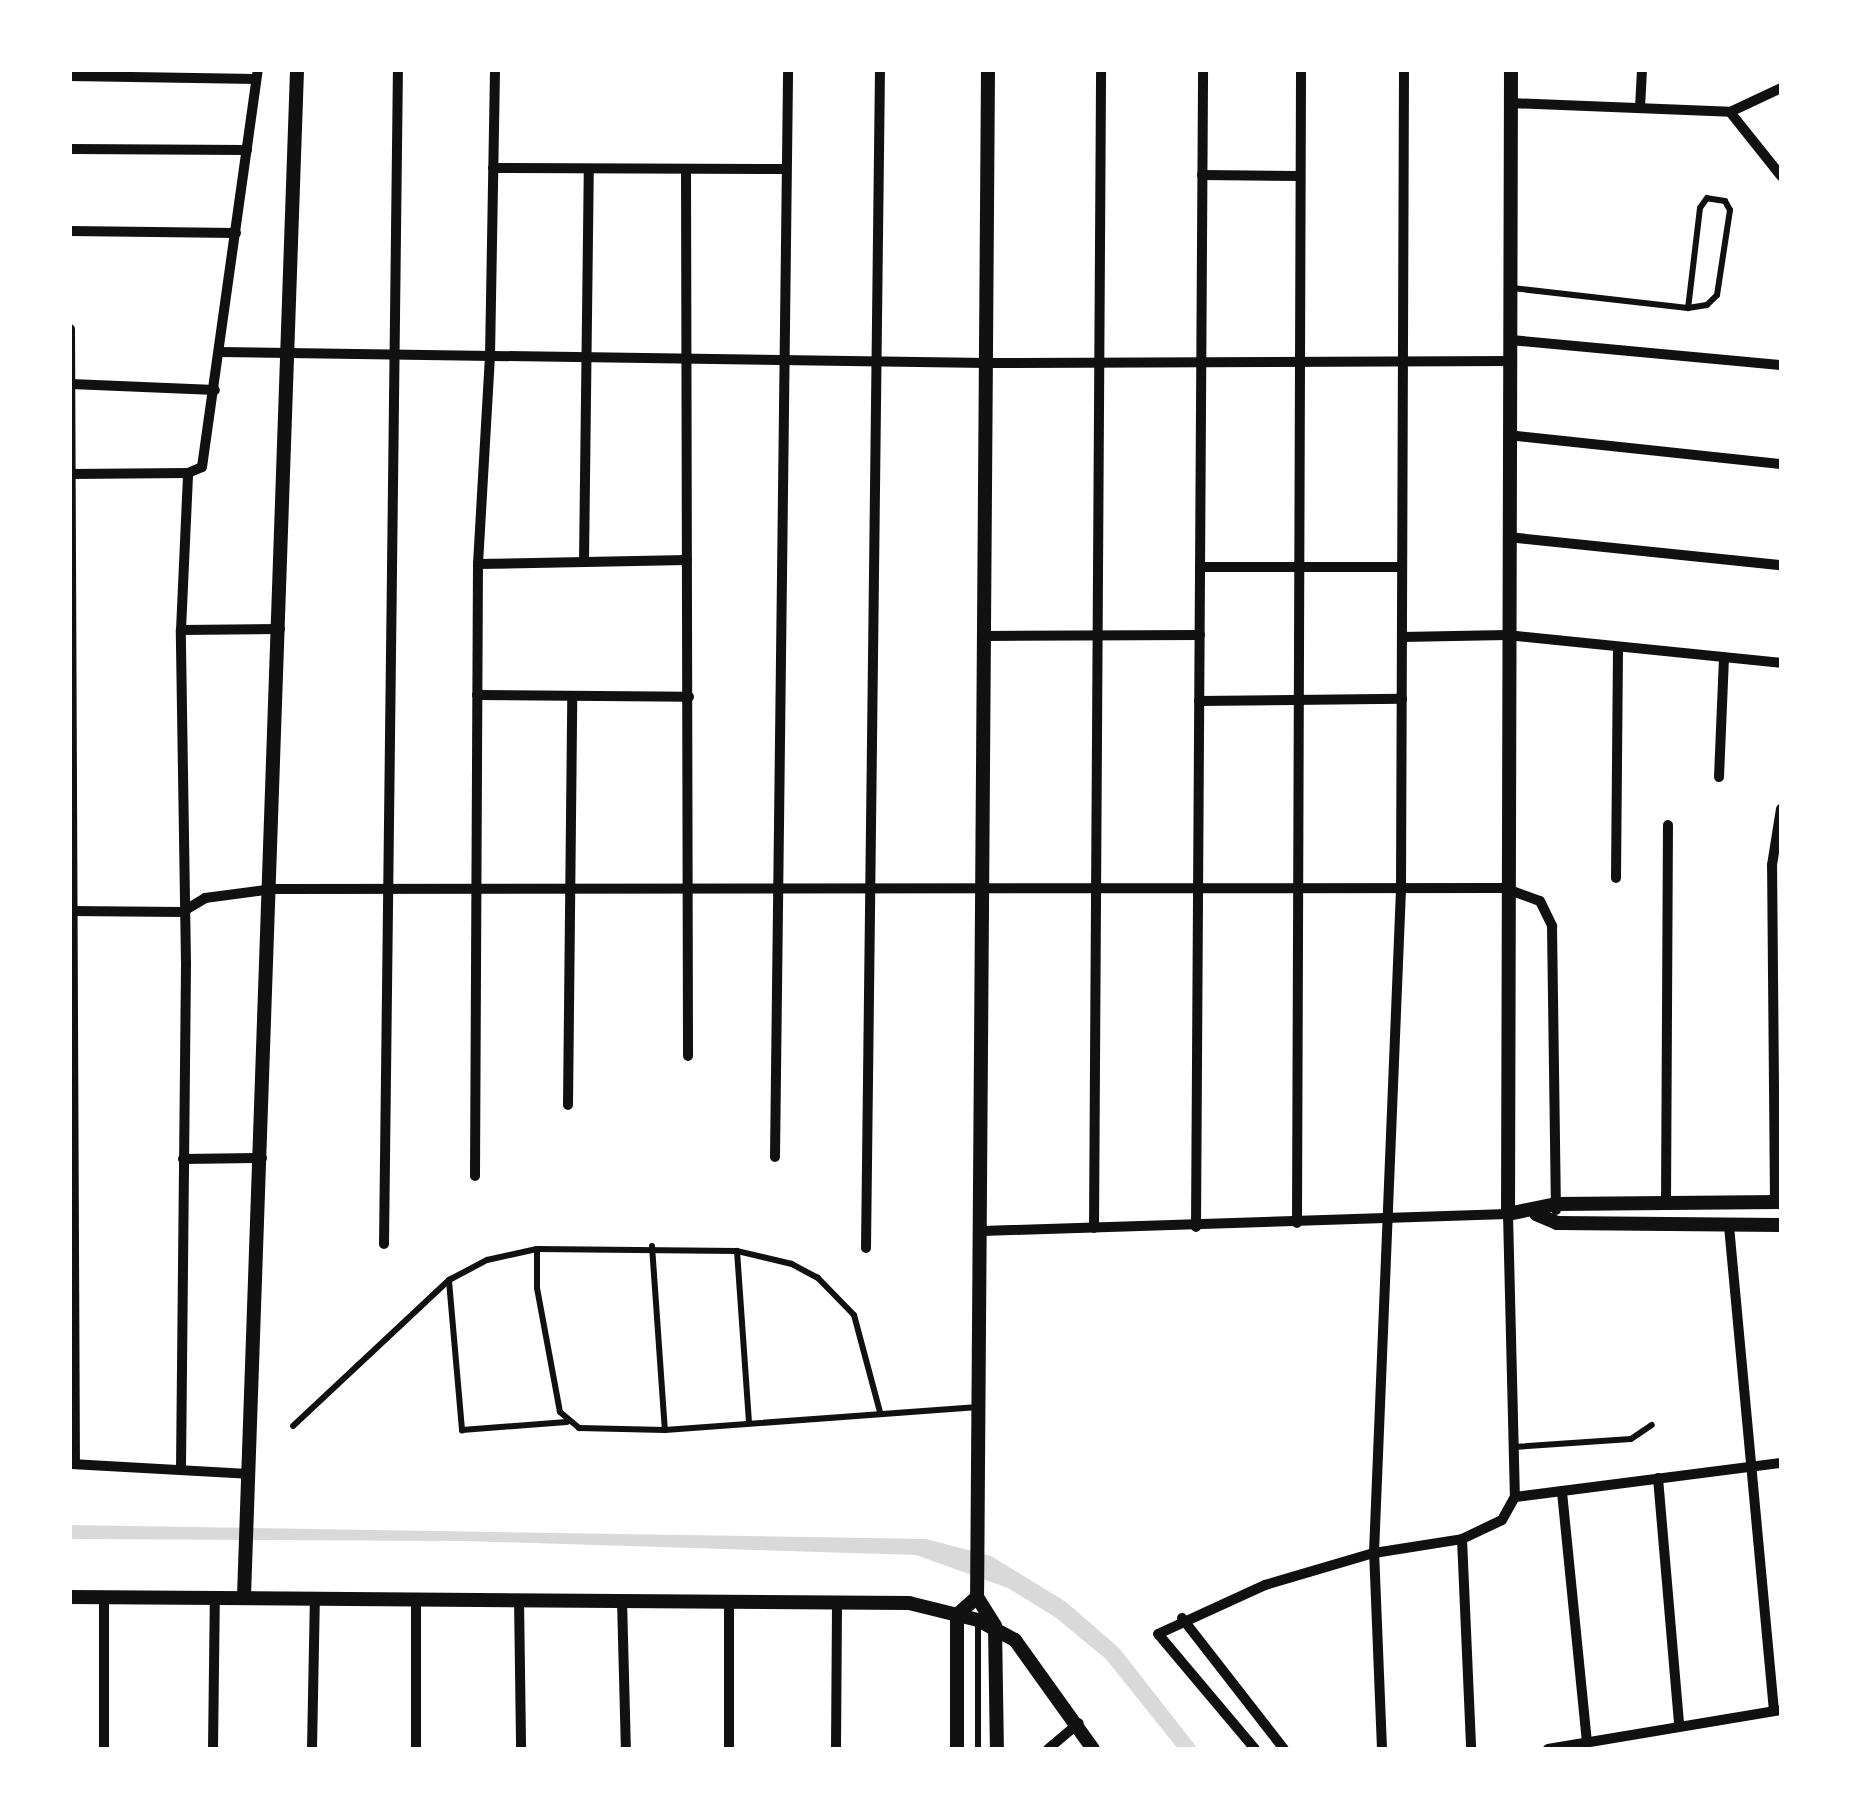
<!DOCTYPE html>
<style>
body{margin:0}
#map{position:relative;width:1851px;height:1819px;overflow:hidden;background:#fff;font-family:"Roboto Condensed",sans-serif}
div>[style]{position:absolute}
.water>*{inset:0;background:#d9d9d9}
.service>*{height:6px;margin:-3px;padding:0 3px;transform-origin:3px;border-radius:3px;background:#111}
.minor>*{height:10px;margin:-5px;padding:0 5px;transform-origin:5px;border-radius:5px;background:#111}
.tertiary>*{height:14px;margin:-7px;padding:0 7px;transform-origin:7px;border-radius:7px;background:#111}
span{translate:-50% -50%;white-space:nowrap;text-align:center;line-height:1.15;-webkit-text-stroke:9px #fff;paint-order:stroke}
.frame{position:absolute;inset:0;border:72px solid #fff;pointer-events:none}
</style>
<div id="map">
<div class="water">
<div style="clip-path:polygon(70px 1525px,926px 1539px,991px 1556px,1066px 1602px,1119px 1648px,1198px 1749px,1178px 1749px,1106px 1659px,1055px 1617px,1008px 1588px,916px 1555px,464px 1541px,70px 1539px)"></div>
</div>
<div class="service">
<div style="left:1512px;top:288px;width:177px;rotate:6.5deg"></div>
<div style="left:1688px;top:308px;width:19px;rotate:-9deg"></div>
<div style="left:1707px;top:305px;width:14px;rotate:-45deg"></div>
<div style="left:1717px;top:295px;width:86px;rotate:-81.3deg"></div>
<div style="left:1730px;top:210px;width:10px;rotate:-119deg"></div>
<div style="left:1725px;top:201px;width:18px;rotate:-171deg"></div>
<div style="left:1707px;top:198px;width:12px;rotate:125deg"></div>
<div style="left:1700px;top:208px;width:101px;rotate:96.8deg"></div>
<div style="left:652px;top:1246px;width:184px;rotate:86deg"></div>
<div style="left:737px;top:1251px;width:173px;rotate:86deg"></div>
<div style="left:449px;top:1281px;width:150px;rotate:85deg"></div>
<div style="left:462px;top:1430px;width:105px;rotate:-4.4deg"></div>
<div style="left:880px;top:1412px;width:100px;rotate:-105deg"></div>
<div style="left:854px;top:1315px;width:52px;rotate:-134.2deg"></div>
<div style="left:818px;top:1278px;width:30px;rotate:-152deg"></div>
<div style="left:792px;top:1264px;width:57px;rotate:-166.7deg"></div>
<div style="left:737px;top:1251px;width:200px;rotate:-179.4deg"></div>
<div style="left:537px;top:1249px;width:39px;rotate:90deg"></div>
<div style="left:537px;top:1288px;width:126px;rotate:79.5deg"></div>
<div style="left:560px;top:1412px;width:25px;rotate:40deg"></div>
<div style="left:579px;top:1428px;width:86px;rotate:1.3deg"></div>
<div style="left:665px;top:1430px;width:314px;rotate:-4.2deg"></div>
<div style="left:293px;top:1426px;width:214px;rotate:-43.1deg"></div>
<div style="left:449px;top:1280px;width:43px;rotate:-27.8deg"></div>
<div style="left:487px;top:1260px;width:51px;rotate:-12.4deg"></div>
<div style="left:1514px;top:1447px;width:117px;rotate:-3.9deg"></div>
<div style="left:1631px;top:1439px;width:25px;rotate:-34deg"></div>
<div style="left:978px;top:1749px;width:128px;rotate:-90deg"></div>
</div>
<div class="minor">
<div style="left:70px;top:76px;width:186px;rotate:0.9deg"></div>
<div style="left:1510px;top:103px;width:220px;rotate:2.3deg"></div>
<div style="left:1730px;top:112px;width:56px;rotate:-25.2deg"></div>
<div style="left:1640px;top:108px;width:38px;rotate:-87deg"></div>
<div style="left:1730px;top:112px;width:82px;rotate:51.4deg"></div>
<div style="left:70px;top:149px;width:177px;rotate:0.3deg"></div>
<div style="left:493px;top:168px;width:293px;rotate:0.2deg"></div>
<div style="left:686px;top:169px;width:887px;rotate:89.87deg"></div>
<div style="left:1202px;top:175px;width:98px;rotate:0.6deg"></div>
<div style="left:70px;top:231px;width:166px;rotate:0.7deg"></div>
<div style="left:70px;top:329px;width:1135px;rotate:89.75deg"></div>
<div style="left:1511px;top:340px;width:271px;rotate:5.3deg"></div>
<div style="left:220px;top:352px;width:767px;rotate:0.82deg"></div>
<div style="left:987px;top:363px;width:523px;rotate:-0.22deg"></div>
<div style="left:71px;top:384px;width:144px;rotate:2.4deg"></div>
<div style="left:1508px;top:435px;width:275px;rotate:6.1deg"></div>
<div style="left:70px;top:474px;width:118px;rotate:-0.5deg"></div>
<div style="left:188px;top:473px;width:15px;rotate:-23deg"></div>
<div style="left:202px;top:467px;width:401px;rotate:-82deg"></div>
<div style="left:1508px;top:537px;width:274px;rotate:5.9deg"></div>
<div style="left:584px;top:562px;width:393px;rotate:-89.3deg"></div>
<div style="left:478px;top:564px;width:209px;rotate:-1.1deg"></div>
<div style="left:1202px;top:567px;width:200px"></div>
<div style="left:181px;top:630px;width:99px;rotate:-0.6deg"></div>
<div style="left:986px;top:636px;width:214px;rotate:-0.3deg"></div>
<div style="left:1402px;top:637px;width:105px;rotate:-1.1deg"></div>
<div style="left:1507px;top:635px;width:275px;rotate:5.8deg"></div>
<div style="left:477px;top:695px;width:212px;rotate:0.5deg"></div>
<div style="left:1199px;top:701px;width:203px;rotate:-0.6deg"></div>
<div style="left:1719px;top:777px;width:119px;rotate:-87.6deg"></div>
<div style="left:1616px;top:878px;width:231px;rotate:-89.5deg"></div>
<div style="left:70px;top:911px;width:112px;rotate:0.5deg"></div>
<div style="left:182px;top:912px;width:27px;rotate:-31deg"></div>
<div style="left:205px;top:898px;width:69px;rotate:-7.5deg"></div>
<div style="left:273px;top:889px;width:1231px;rotate:-0.05deg"></div>
<div style="left:1504px;top:888px;width:38px;rotate:20deg"></div>
<div style="left:1540px;top:901px;width:28px;rotate:64deg"></div>
<div style="left:1552px;top:926px;width:284px;rotate:89.2deg"></div>
<div style="left:568px;top:1105px;width:409px;rotate:-89.4deg"></div>
<div style="left:775px;top:1157px;width:1087px;rotate:-89.31deg"></div>
<div style="left:183px;top:1159px;width:79px;rotate:-0.7deg"></div>
<div style="left:475px;top:1176px;width:612px;rotate:-89.72deg"></div>
<div style="left:478px;top:564px;width:207px;rotate:-86.7deg"></div>
<div style="left:490px;top:357px;width:287px;rotate:-89deg"></div>
<div style="left:1775px;top:1202px;width:337px;rotate:-90.5deg"></div>
<div style="left:1772px;top:865px;width:57px;rotate:-80.9deg"></div>
<div style="left:1666px;top:1203px;width:378px;rotate:-89.7deg"></div>
<div style="left:1297px;top:1223px;width:1153px;rotate:-89.8deg"></div>
<div style="left:1729px;top:1226px;width:487px;rotate:84.7deg"></div>
<div style="left:1196px;top:1227px;width:1157px;rotate:-89.65deg"></div>
<div style="left:1094px;top:1228px;width:1158px;rotate:-89.65deg"></div>
<div style="left:983px;top:1231px;width:525px;rotate:-1.85deg"></div>
<div style="left:1508px;top:1214px;width:283px;rotate:88.6deg"></div>
<div style="left:384px;top:1244px;width:1174px;rotate:-89.32deg"></div>
<div style="left:866px;top:1248px;width:1178px;rotate:-89.32deg"></div>
<div style="left:71px;top:1464px;width:177px;rotate:3.2deg"></div>
<div style="left:181px;top:1468px;width:504px;rotate:-89.43deg"></div>
<div style="left:186px;top:964px;width:334px;rotate:-90.9deg"></div>
<div style="left:181px;top:630px;width:157px;rotate:-87.4deg"></div>
<div style="left:1658px;top:1478px;width:247px;rotate:85.1deg"></div>
<div style="left:1562px;top:1492px;width:251px;rotate:84.3deg"></div>
<div style="left:1515px;top:1497px;width:268px;rotate:-7.3deg"></div>
<div style="left:1462px;top:1539px;width:210px;rotate:87.5deg"></div>
<div style="left:519px;top:1599px;width:150px;rotate:89.2deg"></div>
<div style="left:622px;top:1600px;width:149px;rotate:88.5deg"></div>
<div style="left:729px;top:1601px;width:148px;rotate:90deg"></div>
<div style="left:1182px;top:1618px;width:166px;rotate:52.1deg"></div>
<div style="left:104px;top:1749px;width:151px;rotate:-90deg"></div>
<div style="left:213px;top:1749px;width:153px;rotate:-89.3deg"></div>
<div style="left:312px;top:1749px;width:152px;rotate:-88.9deg"></div>
<div style="left:416px;top:1749px;width:151px;rotate:-90deg"></div>
<div style="left:836px;top:1749px;width:147px;rotate:-89.6deg"></div>
<div style="left:1048px;top:1749px;width:40px;rotate:-40deg"></div>
<div style="left:1255px;top:1749px;width:150px;rotate:-130.1deg"></div>
<div style="left:1158px;top:1634px;width:118px;rotate:-24.6deg"></div>
<div style="left:1265px;top:1585px;width:114px;rotate:-16.4deg"></div>
<div style="left:1374px;top:1553px;width:89px;rotate:-9deg"></div>
<div style="left:1462px;top:1539px;width:44px;rotate:-25.4deg"></div>
<div style="left:1502px;top:1520px;width:26px;rotate:-61deg"></div>
<div style="left:1382px;top:1749px;width:196px;rotate:-92.3deg"></div>
<div style="left:1374px;top:1553px;width:665px;rotate:-87.67deg"></div>
<div style="left:1401px;top:889px;width:819px;rotate:-89.79deg"></div>
<div style="left:1548px;top:1749px;width:235px;rotate:-9.5deg"></div>
</div>
<div class="tertiary">
<div style="left:988px;top:70px;width:1527px;rotate:90.41deg"></div>
<div style="left:977px;top:1597px;width:34px;rotate:58deg"></div>
<div style="left:995px;top:1626px;width:123px;rotate:89.1deg"></div>
<div style="left:1511px;top:70px;width:1144px;rotate:90.15deg"></div>
<div style="left:1508px;top:1214px;width:49px;rotate:-11.8deg"></div>
<div style="left:1556px;top:1204px;width:225px;rotate:-0.5deg"></div>
<div style="left:1536px;top:1214px;width:23px;rotate:23deg"></div>
<div style="left:1557px;top:1223px;width:224px;rotate:0.5deg"></div>
<div style="left:244px;top:1596px;width:1527px;rotate:-88.01deg"></div>
<div style="left:70px;top:1597px;width:839px;rotate:0.41deg"></div>
<div style="left:909px;top:1603px;width:71px;rotate:13.8deg"></div>
<div style="left:978px;top:1620px;width:42px;rotate:28.4deg"></div>
<div style="left:1015px;top:1640px;width:134px;rotate:54.4deg"></div>
<div style="left:957px;top:1749px;width:134px;rotate:-90deg"></div>
<div style="left:957px;top:1615px;width:27px;rotate:-42deg"></div>
</div>
<div class="frame"></div>
</div>
